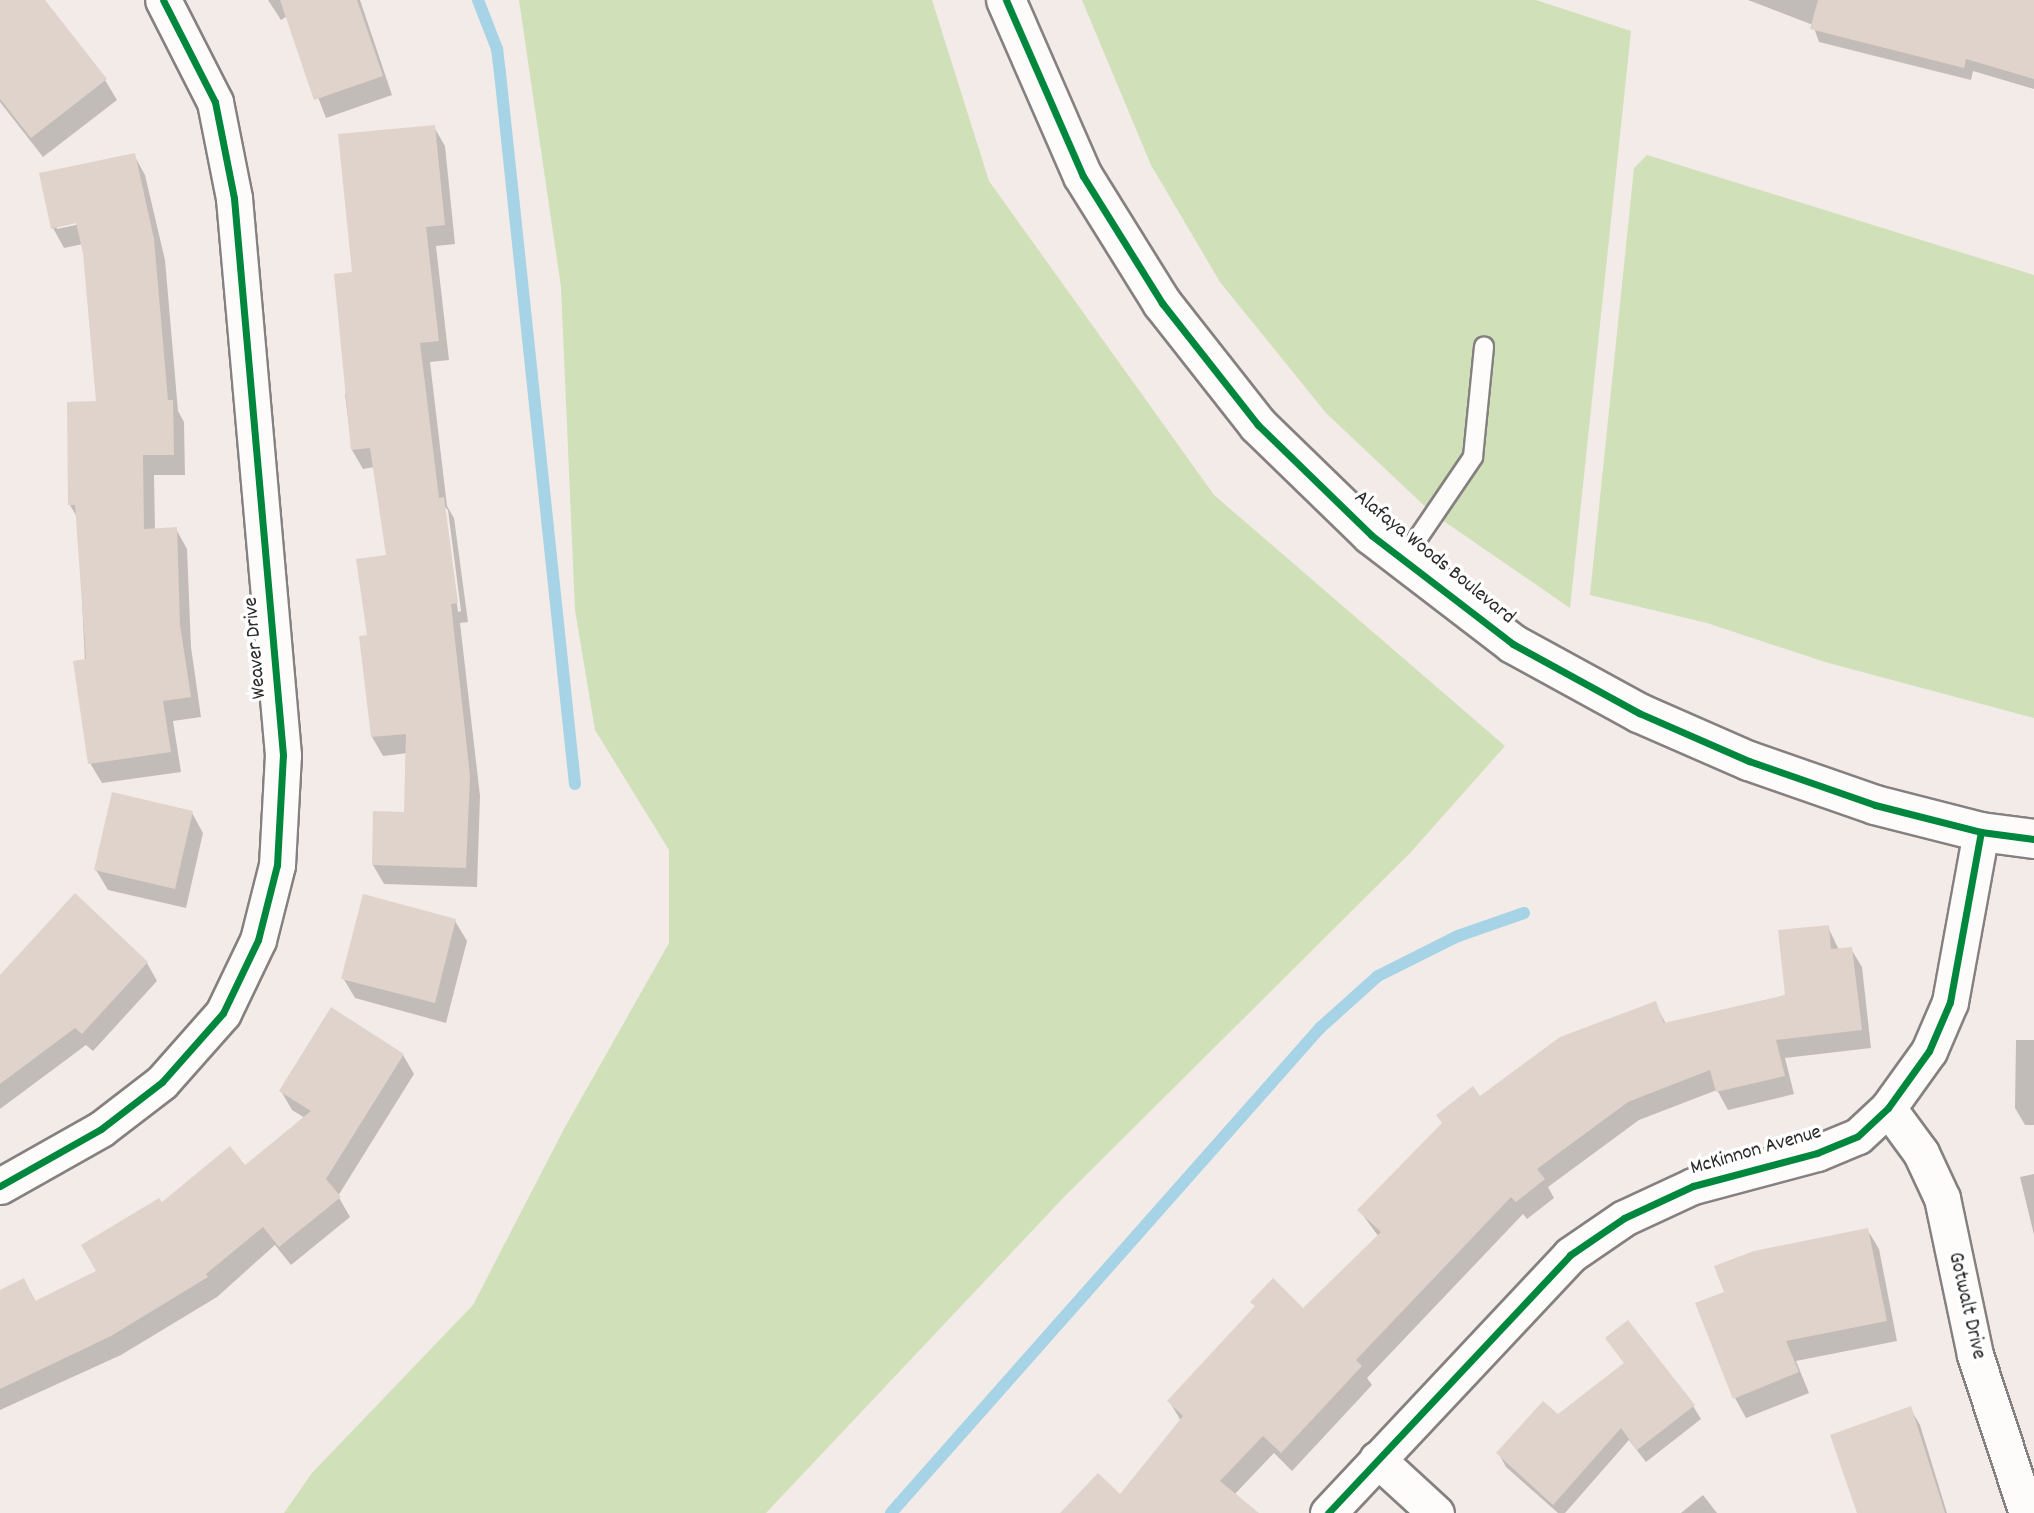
<!DOCTYPE html>
<style>
body{margin:0}
#map{position:relative;width:2034px;height:1513px;overflow:hidden;background:#f3ebe7;font-family:Dekko,sans-serif}
div>[style]{position:absolute}
.green>*{inset:0;background:#d0e0b8}
.shadow>*{inset:0;background:#0003}
.stream>*{height:12px;margin:-6px;padding:0 6px;transform-origin:6px;border-radius:6px;background:#a6d3e6}
.building>*{inset:0;background:#e0d3cc}
.roads{filter:drop-shadow(2px 0 #858180) drop-shadow(-2px 0 #858180) drop-shadow(0 2px #858180) drop-shadow(0 -2px #858180)}
.service>*{height:18px;margin:-9px;padding:0 9px;transform-origin:9px;border-radius:9px;background:#fdfcfb}
.minor>*{height:35px;margin:-17.5px;padding:0 17.5px;transform-origin:17.5px;border-radius:17.5px;background:#fdfcfb}
.tertiary>*{height:38px;margin:-19px;padding:0 19px;transform-origin:19px;border-radius:19px;background:#fdfcfb}
.cycleway>*{height:7px;margin:-3.5px;padding:0 3.5px;transform-origin:3.5px;border-radius:3.5px;background:#00873e}
span{translate:-50% -50%;white-space:nowrap;text-align:center;line-height:1.15;-webkit-text-stroke:7px #fff;paint-order:stroke}
.street-label{font-size:21px;color:#2b2b2b}
</style>
<div id="map">
<div class="green">
<div style="clip-path:polygon(519px 0,932px 0,989px 181px,1214px 495px,1505px 746px,1411px 852px,1065px 1196px,766px 1513px,284px 1513px,312px 1473px,473px 1305px,564px 1129px,669px 943px,669px 850px,595px 730px,575px 610px,561px 287px)"></div>
<div style="clip-path:polygon(1082px 0,1536px 0,1631px 31px,1570px 608px,1432px 513px,1326px 413px,1220px 282px,1151px 165px)"></div>
<div style="clip-path:polygon(1647px 155px,2034px 275px,2034px 718px,1825px 662px,1707px 623px,1590px 595px,1634px 168px)"></div>
</div>
<div class="shadow">
<div style="clip-path:polygon(0 0,19px 0,105px 80px,117px 100px,43px 157px,0 102px)"></div>
<div style="clip-path:polygon(268px 0,360px 0,392px 95px,326px 118px,287px 16px,281px 20px)"></div>
<div style="clip-path:polygon(1748px 0,2034px 0,2034px 89px,1973px 71px,1971px 80px,1819px 42px,1813px 25px)"></div>
<div style="clip-path:polygon(evenodd,434px 127px,445px 146px,455px 244px,436px 246px,449px 360px,430px 362px,447px 506px,454px 518px,468px 622px,460px 623px,480px 796px,477px 887px,384px 884px,373px 865px,406px 814px,408px 753px,383px 756px,372px 737px,369px 637px,388px 556px,375px 467px,363px 469px,352px 450px,345px 394px,349px 394px,354px 274px,434px 127px,444px 506px,448px 510px,461px 611px,458px 612px,444px 506px)"></div>
<div style="clip-path:polygon(evenodd,134px 155px,145px 175px,165px 260px,178px 411px,184px 422px,185px 475px,154px 475px,155px 530px,176px 529px,187px 549px,191px 647px,201px 717px,173px 721px,181px 772px,102px 783px,90px 763px,78px 519px,70px 505px,98px 403px,83px 244px,64px 248px,53px 228px,134px 155px,84px 220px,85px 223px,57px 229px,57px 226px,84px 220px)"></div>
<div style="clip-path:polygon(192px 813px,203px 833px,186px 908px,108px 890px,96px 870px)"></div>
<div style="clip-path:polygon(75px 896px,147px 963px,157px 981px,93px 1051px,86px 1045px,0 1109px,0 986px)"></div>
<div style="clip-path:polygon(455px 921px,467px 941px,446px 1023px,355px 998px,343px 978px)"></div>
<div style="clip-path:polygon(1828px 927px,1839px 950px,1851px 949px,1862px 967px,1871px 1048px,1785px 1058px,1794px 1094px,1728px 1110px,1717px 1090px,1639px 1120px,1548px 1187px,1554px 1198px,1527px 1219px,1523px 1214px,1367px 1378px,1372px 1385px,1292px 1471px,1274px 1453px,1234px 1495px,1247px 1513px,1062px 1513px,1120px 1496px,1181px 1421px,1169px 1401px,1256px 1308px,1253px 1302px,1303px 1310px,1379px 1237px,1359px 1210px,1480px 1099px,1655px 1003px,1666px 1024px,1787px 996px)"></div>
<div style="clip-path:polygon(2016px 1040px,2034px 1040px,2034px 1125px,2025px 1125px,2015px 1108px)"></div>
<div style="clip-path:polygon(403px 1055px,414px 1074px,338px 1196px,350px 1217px,291px 1265px,275px 1245px,217px 1297px,121px 1355px,0 1410px,0 1292px,24px 1280px,36px 1302px,99px 1272px,161px 1205px,245px 1167px,305px 1118px,292px 1110px,281px 1091px)"></div>
<div style="clip-path:polygon(2034px 1174px,2034px 1235px,2020px 1177px)"></div>
<div style="clip-path:polygon(1867px 1229px,1879px 1249px,1897px 1341px,1796px 1361px,1809px 1393px,1746px 1418px,1735px 1398px)"></div>
<div style="clip-path:polygon(1607px 1339px,1693px 1406px,1701px 1419px,1646px 1462px,1629px 1440px,1565px 1513px,1558px 1513px,1506px 1467px,1499px 1454px,1558px 1417px,1625px 1364px)"></div>
<div style="clip-path:polygon(1910px 1408px,1920px 1425px,1947px 1513px,1859px 1513px)"></div>
<div style="clip-path:polygon(1703px 1495px,1717px 1513px,1681px 1513px)"></div>
</div>
<div class="stream">
<div style="left:478px;top:0;width:53px;rotate:68.8deg"></div>
<div style="left:497px;top:49px;width:24px;rotate:83deg"></div>
<div style="left:500px;top:73px;width:715px;rotate:83.98deg"></div>
<div style="left:891px;top:1513px;width:648px;rotate:-48.51deg"></div>
<div style="left:1320px;top:1028px;width:78px;rotate:-41.9deg"></div>
<div style="left:1378px;top:976px;width:89px;rotate:-26.6deg"></div>
<div style="left:1458px;top:936px;width:70px;rotate:-19.2deg"></div>
</div>
<div class="building">
<div style="clip-path:polygon(0 0,45px 0,107px 79px,31px 138px,0 99px)"></div>
<div style="clip-path:polygon(280px 0,357px 0,383px 76px,314px 100px)"></div>
<div style="clip-path:polygon(1818px 0,2034px 0,2034px 79px,1966px 59px,1964px 68px,1810px 29px)"></div>
<div style="clip-path:polygon(435px 125px,445px 225px,426px 227px,439px 341px,420px 343px,439px 498px,444px 497px,458px 603px,451px 604px,470px 776px,466px 868px,372px 865px,373px 811px,404px 812px,406px 734px,371px 737px,359px 636px,367px 635px,356px 559px,386px 555px,370px 448px,351px 450px,334px 274px,352px 272px,338px 134px)"></div>
<div style="clip-path:polygon(135px 153px,154px 239px,168px 400px,173px 400px,174px 455px,143px 455px,144px 529px,177px 527px,180px 625px,191px 697px,163px 701px,171px 752px,88px 764px,73px 661px,86px 659px,75px 505px,68px 505px,67px 402px,96px 401px,83px 253px,76px 223px,51px 229px,39px 173px)"></div>
<div style="clip-path:polygon(112px 792px,193px 811px,175px 889px,94px 870px)"></div>
<div style="clip-path:polygon(75px 893px,148px 962px,82px 1034px,75px 1028px,0 1084px,0 975px)"></div>
<div style="clip-path:polygon(363px 894px,456px 919px,435px 1003px,341px 979px)"></div>
<div style="clip-path:polygon(1829px 925px,1831px 949px,1852px 947px,1862px 1030px,1776px 1040px,1785px 1076px,1716px 1092px,1710px 1070px,1628px 1102px,1537px 1169px,1545px 1179px,1516px 1202px,1511px 1197px,1356px 1360px,1362px 1366px,1281px 1453px,1263px 1436px,1220px 1481px,1259px 1513px,1060px 1513px,1098px 1473px,1120px 1494px,1183px 1416px,1167px 1401px,1255px 1306px,1250px 1302px,1273px 1278px,1303px 1308px,1381px 1232px,1357px 1210px,1442px 1123px,1436px 1115px,1473px 1086px,1480px 1096px,1560px 1037px,1656px 1001px,1664px 1023px,1785px 995px,1778px 930px)"></div>
<div style="clip-path:polygon(331px 1007px,404px 1054px,326px 1179px,341px 1197px,279px 1247px,263px 1227px,206px 1274px,208px 1277px,111px 1336px,0 1389px,0 1290px,24px 1278px,35px 1301px,96px 1271px,81px 1245px,159px 1198px,162px 1202px,230px 1146px,245px 1165px,311px 1111px,279px 1091px)"></div>
<div style="clip-path:polygon(1868px 1228px,1887px 1321px,1786px 1341px,1799px 1372px,1733px 1399px,1695px 1303px,1724px 1292px,1714px 1266px,1754px 1251px)"></div>
<div style="clip-path:polygon(1628px 1320px,1695px 1405px,1637px 1450px,1621px 1428px,1553px 1505px,1496px 1453px,1543px 1401px,1558px 1414px,1624px 1363px,1605px 1338px)"></div>
<div style="clip-path:polygon(1911px 1406px,1945px 1513px,1857px 1513px,1830px 1435px)"></div>
</div>
<div class="roads">
<div class="service">
<div style="left:1403px;top:560px;width:125px;rotate:-55.8deg"></div>
<div style="left:1473px;top:457px;width:111px;rotate:-84.3deg"></div>
</div>
<div class="minor">
<div style="left:1888px;top:1108px;width:56px;rotate:53.7deg"></div>
<div style="left:1921px;top:1153px;width:50px;rotate:65deg"></div>
<div style="left:1942px;top:1198px;width:160px;rotate:78.1deg"></div>
<div style="left:1975px;top:1355px;width:166px;rotate:71.8deg"></div>
<div style="left:0;top:1186px;width:116px;rotate:-29.4deg"></div>
<div style="left:101px;top:1129px;width:77px;rotate:-37.6deg"></div>
<div style="left:162px;top:1082px;width:92px;rotate:-48.5deg"></div>
<div style="left:223px;top:1013px;width:81px;rotate:-64.4deg"></div>
<div style="left:258px;top:940px;width:77px;rotate:-75.8deg"></div>
<div style="left:277px;top:865px;width:110px;rotate:-86.9deg"></div>
<div style="left:283px;top:755px;width:559px;rotate:-95.03deg"></div>
<div style="left:234px;top:198px;width:98px;rotate:-101.2deg"></div>
<div style="left:215px;top:102px;width:114px;rotate:-117deg"></div>
<div style="left:1377px;top:1459px;width:80px;rotate:42.5deg"></div>
<div style="left:1328px;top:1513px;width:354px;rotate:-46.8deg"></div>
<div style="left:1570px;top:1255px;width:65px;rotate:-34.4deg"></div>
<div style="left:1624px;top:1218px;width:76px;rotate:-24.9deg"></div>
<div style="left:1693px;top:1186px;width:128px;rotate:-14.9deg"></div>
<div style="left:1817px;top:1153px;width:44px;rotate:-22.5deg"></div>
<div style="left:1858px;top:1136px;width:41px;rotate:-43deg"></div>
<div style="left:1888px;top:1108px;width:70px;rotate:-54.3deg"></div>
<div style="left:1929px;top:1051px;width:53px;rotate:-66.8deg"></div>
<div style="left:1950px;top:1002px;width:173px;rotate:-79.7deg"></div>
</div>
<div class="tertiary">
<div style="left:1006px;top:0;width:192px;rotate:66.4deg"></div>
<div style="left:1083px;top:176px;width:150px;rotate:58.1deg"></div>
<div style="left:1162px;top:303px;width:155px;rotate:51.8deg"></div>
<div style="left:1258px;top:425px;width:158px;rotate:44.2deg"></div>
<div style="left:1371px;top:535px;width:179px;rotate:37.5deg"></div>
<div style="left:1513px;top:644px;width:144px;rotate:28.7deg"></div>
<div style="left:1639px;top:713px;width:120px;rotate:23.6deg"></div>
<div style="left:1749px;top:761px;width:133px;rotate:19.2deg"></div>
<div style="left:1875px;top:805px;width:109px;rotate:14.3deg"></div>
<div style="left:1981px;top:832px;width:53px;rotate:7.5deg"></div>
</div>
</div>
<div class="cycleway">
<div style="left:1006px;top:0;width:192px;rotate:66.4deg"></div>
<div style="left:1083px;top:176px;width:150px;rotate:58.1deg"></div>
<div style="left:1162px;top:303px;width:155px;rotate:51.8deg"></div>
<div style="left:1258px;top:425px;width:158px;rotate:44.2deg"></div>
<div style="left:1371px;top:535px;width:179px;rotate:37.5deg"></div>
<div style="left:1513px;top:644px;width:144px;rotate:28.7deg"></div>
<div style="left:1639px;top:713px;width:120px;rotate:23.6deg"></div>
<div style="left:1749px;top:761px;width:133px;rotate:19.2deg"></div>
<div style="left:1875px;top:805px;width:109px;rotate:14.3deg"></div>
<div style="left:1981px;top:832px;width:53px;rotate:7.5deg"></div>
<div style="left:0;top:1186px;width:116px;rotate:-29.4deg"></div>
<div style="left:101px;top:1129px;width:77px;rotate:-37.6deg"></div>
<div style="left:162px;top:1082px;width:92px;rotate:-48.5deg"></div>
<div style="left:223px;top:1013px;width:81px;rotate:-64.4deg"></div>
<div style="left:258px;top:940px;width:77px;rotate:-75.8deg"></div>
<div style="left:277px;top:865px;width:110px;rotate:-86.9deg"></div>
<div style="left:283px;top:755px;width:559px;rotate:-95.03deg"></div>
<div style="left:234px;top:198px;width:98px;rotate:-101.2deg"></div>
<div style="left:215px;top:102px;width:114px;rotate:-117deg"></div>
<div style="left:1328px;top:1513px;width:354px;rotate:-46.8deg"></div>
<div style="left:1570px;top:1255px;width:65px;rotate:-34.4deg"></div>
<div style="left:1624px;top:1218px;width:76px;rotate:-24.9deg"></div>
<div style="left:1693px;top:1186px;width:128px;rotate:-14.9deg"></div>
<div style="left:1817px;top:1153px;width:44px;rotate:-22.5deg"></div>
<div style="left:1858px;top:1136px;width:41px;rotate:-43deg"></div>
<div style="left:1888px;top:1108px;width:70px;rotate:-54.3deg"></div>
<div style="left:1929px;top:1051px;width:53px;rotate:-66.8deg"></div>
<div style="left:1950px;top:1002px;width:173px;rotate:-79.7deg"></div>
</div>
<div class="street-label">
<span style="left:1434px;top:558px;rotate:39deg">Alafaya Woods Boulevard</span>
<span style="left:256px;top:648px;rotate:-95deg">Weaver Drive</span>
<span style="left:1756px;top:1151px;rotate:-16deg">McKinnon Avenue</span>
<span style="left:1966px;top:1306px;rotate:77deg">Gotwalt Drive</span>
</div>
</div>
